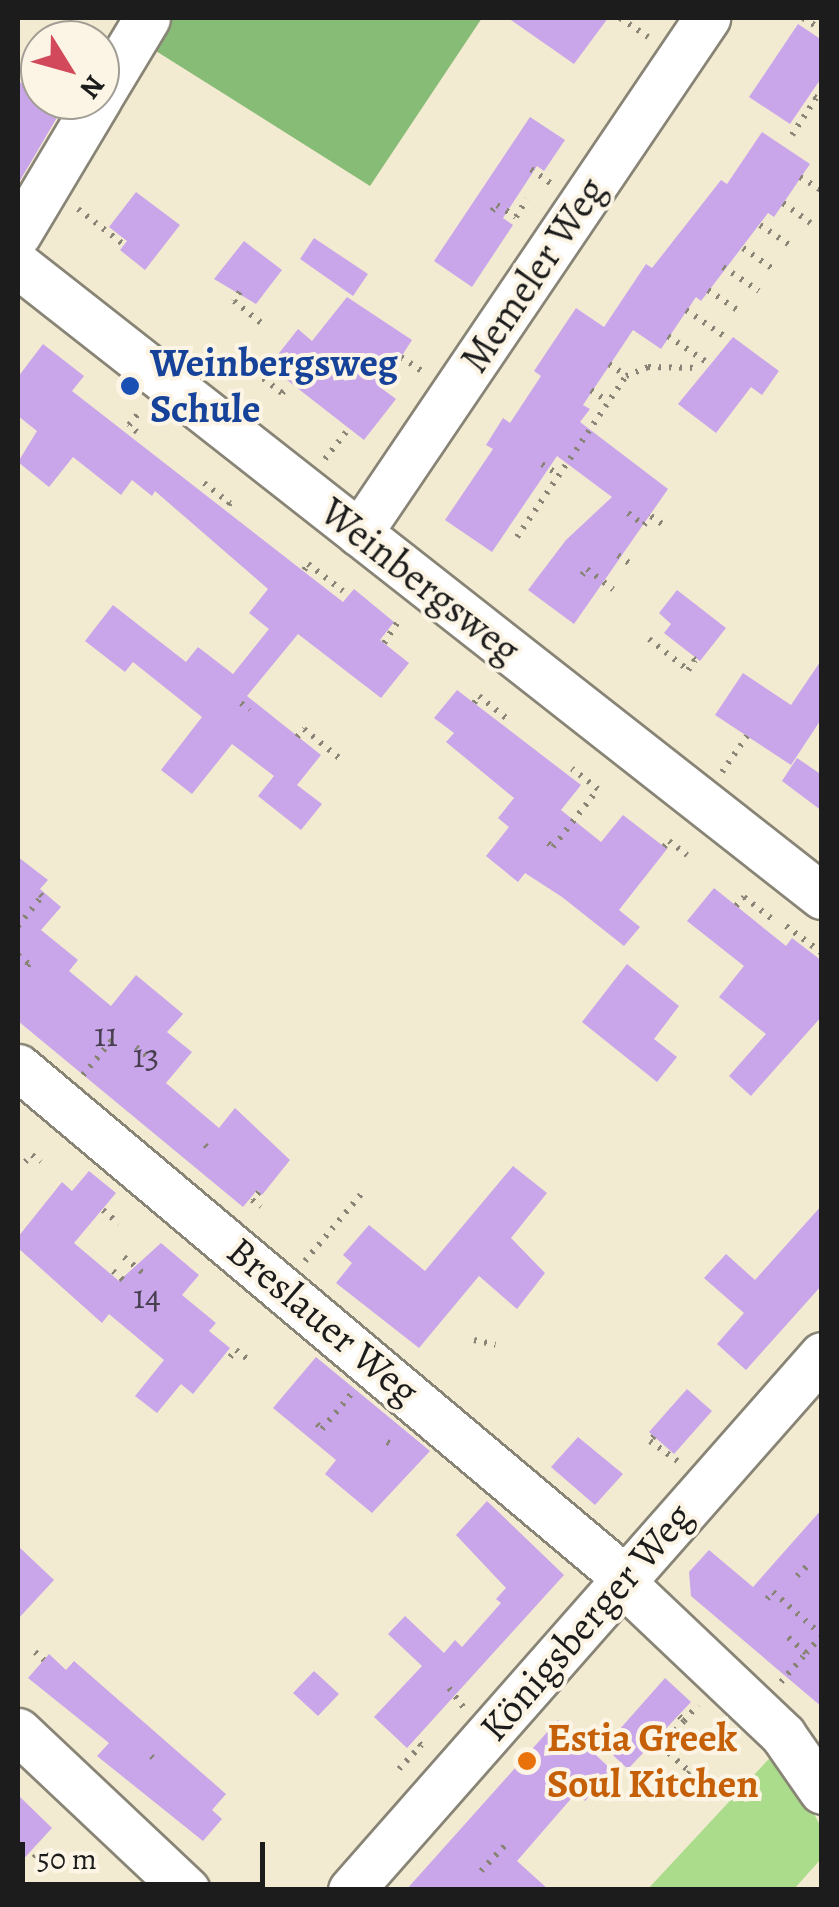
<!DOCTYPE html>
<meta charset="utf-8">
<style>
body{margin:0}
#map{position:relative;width:839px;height:1907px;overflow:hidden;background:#f3ebd1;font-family:Alegreya,serif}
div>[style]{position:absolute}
.green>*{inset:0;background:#aadc8b}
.forest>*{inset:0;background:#87bc77}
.building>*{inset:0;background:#c9a6ea}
.path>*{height:6px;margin-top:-3px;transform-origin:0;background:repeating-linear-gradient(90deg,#888476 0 2.5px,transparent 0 10.5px)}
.roads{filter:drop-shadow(2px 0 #888476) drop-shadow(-2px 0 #888476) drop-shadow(0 2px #888476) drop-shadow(0 -2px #888476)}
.minor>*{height:45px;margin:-22.5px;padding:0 22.5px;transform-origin:22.5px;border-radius:22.5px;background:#fff}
.dots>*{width:28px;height:28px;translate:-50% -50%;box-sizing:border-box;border:5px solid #fcf5e5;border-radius:50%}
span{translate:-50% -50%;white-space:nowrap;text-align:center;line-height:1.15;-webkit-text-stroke:8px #fcf5e5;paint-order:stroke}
.number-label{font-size:35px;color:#473e50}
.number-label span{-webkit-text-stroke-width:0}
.street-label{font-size:40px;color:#1c1c1c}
.transit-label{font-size:40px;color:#164399;font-weight:700}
.left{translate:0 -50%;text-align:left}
.food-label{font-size:40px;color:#c56008;font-weight:700}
.frame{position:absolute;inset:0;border:20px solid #1c1c1c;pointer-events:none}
.north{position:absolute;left:20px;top:20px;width:100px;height:100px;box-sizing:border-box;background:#fcf5e5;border:2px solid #a29e95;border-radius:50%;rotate:127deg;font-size:28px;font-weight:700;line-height:40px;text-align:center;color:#1c1c1c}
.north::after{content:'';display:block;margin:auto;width:35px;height:45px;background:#d1495b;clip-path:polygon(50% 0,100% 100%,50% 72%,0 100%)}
.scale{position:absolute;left:20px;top:1842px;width:245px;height:45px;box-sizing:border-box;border:5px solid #1c1c1c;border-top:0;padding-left:12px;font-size:30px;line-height:35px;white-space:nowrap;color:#1c1c1c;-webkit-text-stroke:8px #fcf5e5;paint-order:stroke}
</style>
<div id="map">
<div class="green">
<div style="clip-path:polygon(779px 1748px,821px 1827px,821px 1859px,794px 1889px,647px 1890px)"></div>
</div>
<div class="forest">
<div style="clip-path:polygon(166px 18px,482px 18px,370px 186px,148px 46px)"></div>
</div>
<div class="building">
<div style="clip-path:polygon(508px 18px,608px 18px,574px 64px)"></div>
<div style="clip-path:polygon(798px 24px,822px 40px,822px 77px,790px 124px,749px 97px)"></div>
<div style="clip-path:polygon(18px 81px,62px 109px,18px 184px)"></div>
<div style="clip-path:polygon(530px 117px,565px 140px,544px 171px,537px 166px,503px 218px,513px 225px,472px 287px,434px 261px)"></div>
<div style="clip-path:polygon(762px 132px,810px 164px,774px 217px,768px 213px,701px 301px,696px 297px,661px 349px,633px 330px,583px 405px,590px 409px,580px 422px,668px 489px,574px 624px,528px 590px,566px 540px,612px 497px,557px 456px,492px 552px,445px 520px,493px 449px,486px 445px,503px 418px,510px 423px,541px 376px,534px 371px,576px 308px,604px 327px,646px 264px,652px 268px,721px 180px,727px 184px)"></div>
<div style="clip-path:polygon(136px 192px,180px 225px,145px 270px,120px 250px,127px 241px,109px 227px)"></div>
<div style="clip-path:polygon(314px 238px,368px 274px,353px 296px,300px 259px)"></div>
<div style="clip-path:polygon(244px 241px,282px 270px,256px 304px,214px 279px)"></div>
<div style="clip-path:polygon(347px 297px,412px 340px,381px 388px,396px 399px,364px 440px,269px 366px,298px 329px,312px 341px)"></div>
<div style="clip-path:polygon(733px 337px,779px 371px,762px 395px,751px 387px,716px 433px,678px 404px)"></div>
<div style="clip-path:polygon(43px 344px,84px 376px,72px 391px,343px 602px,354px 589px,394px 622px,380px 640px,409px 663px,381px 698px,298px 634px,247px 696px,321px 755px,297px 785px,322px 804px,301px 830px,258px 796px,274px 776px,232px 744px,192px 794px,161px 770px,202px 717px,133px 662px,125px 672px,85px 641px,113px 605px,186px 662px,198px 647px,233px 674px,269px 629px,249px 613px,268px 589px,155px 491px,152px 496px,132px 480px,121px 495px,73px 457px,49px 487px,18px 462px,37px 431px,18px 416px,18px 377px)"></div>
<div style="clip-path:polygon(677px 590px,726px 628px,700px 661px,664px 633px,671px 624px,659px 613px)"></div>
<div style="clip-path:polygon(822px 659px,822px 718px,791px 765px,715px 715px,743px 673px,791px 705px)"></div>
<div style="clip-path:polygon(457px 690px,581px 785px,561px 810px,601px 842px,623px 815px,667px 849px,619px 910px,640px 927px,624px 946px,562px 897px,525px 873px,518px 882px,486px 856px,509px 827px,498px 818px,514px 798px,446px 742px,454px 733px,434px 718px)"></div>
<div style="clip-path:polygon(797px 758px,822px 775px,822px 811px,782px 781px)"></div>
<div style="clip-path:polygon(18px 857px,48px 880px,40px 889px,61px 907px,41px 930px,78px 960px,69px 971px,111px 1006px,136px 975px,183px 1014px,167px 1032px,192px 1052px,166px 1083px,219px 1128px,235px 1108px,290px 1160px,262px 1195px,257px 1190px,243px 1207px,18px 1021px)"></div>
<div style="clip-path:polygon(714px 888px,786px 946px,792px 938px,822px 961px,822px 1016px,751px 1096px,729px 1076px,766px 1034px,719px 997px,744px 966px,687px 921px)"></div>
<div style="clip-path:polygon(627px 964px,679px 1006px,654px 1039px,677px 1057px,657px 1082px,582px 1022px)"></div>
<div style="clip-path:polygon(513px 1166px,547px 1193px,511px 1238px,545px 1273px,517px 1309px,479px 1276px,419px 1348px,336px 1283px,352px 1263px,343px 1255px,369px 1225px,425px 1271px)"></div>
<div style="clip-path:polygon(89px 1171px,116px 1193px,74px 1243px,119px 1281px,161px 1243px,199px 1275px,182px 1295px,216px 1323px,209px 1331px,230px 1348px,193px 1394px,181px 1384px,157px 1413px,135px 1396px,164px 1360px,109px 1314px,102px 1323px,18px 1248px,18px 1237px,62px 1182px,72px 1191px)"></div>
<div style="clip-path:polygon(822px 1205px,822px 1285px,746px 1370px,717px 1344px,744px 1313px,704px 1278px,726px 1254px,755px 1280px)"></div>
<div style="clip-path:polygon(316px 1357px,430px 1451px,372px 1513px,325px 1474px,336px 1460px,273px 1408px)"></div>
<div style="clip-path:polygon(687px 1389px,712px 1411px,674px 1454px,649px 1432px)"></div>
<div style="clip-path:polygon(578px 1437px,623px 1474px,595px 1505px,551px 1467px)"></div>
<div style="clip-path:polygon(487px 1501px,564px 1575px,407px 1748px,374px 1717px,422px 1666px,388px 1634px,405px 1616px,444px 1653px,455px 1640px,462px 1647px,501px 1603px,496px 1599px,506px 1588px,456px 1535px)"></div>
<div style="clip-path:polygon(822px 1509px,822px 1707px,691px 1596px,689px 1572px,709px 1550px,753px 1587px)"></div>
<div style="clip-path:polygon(18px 1546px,54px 1580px,18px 1619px)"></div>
<div style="clip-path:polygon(49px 1654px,66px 1670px,74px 1661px,226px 1794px,212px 1810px,222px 1819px,203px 1841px,97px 1756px,109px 1743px,28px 1678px)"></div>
<div style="clip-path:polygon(314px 1671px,339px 1694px,318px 1716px,293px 1693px)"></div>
<div style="clip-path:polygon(665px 1678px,691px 1702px,628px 1769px,604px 1747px)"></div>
<div style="clip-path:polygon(558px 1720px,612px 1770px,585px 1801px,576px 1793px,517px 1861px,549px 1890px,406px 1890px)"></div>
<div style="clip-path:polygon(18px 1795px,52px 1828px,18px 1865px)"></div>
</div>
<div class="path">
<div style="left:620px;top:18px;width:34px;rotate:34deg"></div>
<div style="left:803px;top:18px;width:22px;rotate:32deg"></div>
<div style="left:792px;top:135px;width:44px;rotate:-57deg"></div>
<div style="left:816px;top:98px;width:7px;rotate:-146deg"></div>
<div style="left:531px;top:169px;width:24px;rotate:36deg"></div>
<div style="left:800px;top:177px;width:26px;rotate:32deg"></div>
<div style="left:783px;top:203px;width:34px;rotate:36deg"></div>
<div style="left:78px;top:209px;width:58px;rotate:38deg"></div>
<div style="left:492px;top:211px;width:8px;rotate:-50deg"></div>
<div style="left:497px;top:205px;width:22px;rotate:32deg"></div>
<div style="left:516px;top:217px;width:21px;rotate:-59deg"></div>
<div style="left:760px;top:225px;width:40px;rotate:34deg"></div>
<div style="left:743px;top:248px;width:39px;rotate:35deg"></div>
<div style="left:723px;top:267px;width:43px;rotate:33.7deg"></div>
<div style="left:708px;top:290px;width:41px;rotate:34.1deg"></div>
<div style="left:240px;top:292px;width:11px;rotate:124deg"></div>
<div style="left:234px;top:301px;width:40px;rotate:39deg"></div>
<div style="left:686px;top:310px;width:46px;rotate:34.4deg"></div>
<div style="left:668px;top:336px;width:45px;rotate:34deg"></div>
<div style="left:401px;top:357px;width:29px;rotate:34deg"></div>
<div style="left:609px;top:364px;width:21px;rotate:35deg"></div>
<div style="left:255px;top:372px;width:34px;rotate:38deg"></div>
<div style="left:282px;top:393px;width:9px;rotate:-49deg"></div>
<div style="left:591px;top:390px;width:21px;rotate:35deg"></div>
<div style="left:137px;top:432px;width:11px;rotate:-139deg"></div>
<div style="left:129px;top:425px;width:14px;rotate:-51deg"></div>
<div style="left:325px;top:459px;width:39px;rotate:-52deg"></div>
<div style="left:542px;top:464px;width:20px;rotate:33deg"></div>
<div style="left:204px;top:483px;width:33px;rotate:38deg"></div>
<div style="left:230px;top:503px;width:9px;rotate:126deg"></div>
<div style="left:628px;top:513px;width:20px;rotate:37deg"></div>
<div style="left:644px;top:525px;width:11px;rotate:-52deg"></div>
<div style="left:651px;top:516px;width:14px;rotate:36deg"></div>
<div style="left:517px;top:537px;width:194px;rotate:-55.9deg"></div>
<div style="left:626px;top:376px;width:24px;rotate:-22deg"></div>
<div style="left:648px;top:367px;width:52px;rotate:1.1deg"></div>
<div style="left:618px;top:555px;width:17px;rotate:36deg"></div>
<div style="left:304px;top:570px;width:7px;rotate:-56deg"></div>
<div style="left:308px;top:564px;width:44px;rotate:37.6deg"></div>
<div style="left:582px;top:575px;width:8px;rotate:-50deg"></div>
<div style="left:587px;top:569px;width:33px;rotate:38deg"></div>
<div style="left:649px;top:639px;width:50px;rotate:38.5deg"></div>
<div style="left:688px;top:670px;width:12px;rotate:-55deg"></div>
<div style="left:695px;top:660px;width:9px;rotate:-139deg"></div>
<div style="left:384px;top:643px;width:31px;rotate:-57deg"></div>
<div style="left:241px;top:703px;width:11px;rotate:41deg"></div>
<div style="left:474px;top:703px;width:9px;rotate:-54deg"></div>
<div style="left:479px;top:696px;width:41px;rotate:39.1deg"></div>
<div style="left:297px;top:737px;width:11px;rotate:-49deg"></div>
<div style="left:304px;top:729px;width:52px;rotate:39.5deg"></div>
<div style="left:722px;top:772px;width:44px;rotate:-55.2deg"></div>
<div style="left:548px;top:843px;width:6px;rotate:39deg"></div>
<div style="left:553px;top:847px;width:73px;rotate:-52.2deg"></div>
<div style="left:598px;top:789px;width:33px;rotate:-142deg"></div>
<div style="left:664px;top:847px;width:8px;rotate:-50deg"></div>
<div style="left:669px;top:841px;width:23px;rotate:38deg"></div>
<div style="left:736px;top:906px;width:12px;rotate:-48deg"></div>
<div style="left:744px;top:897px;width:37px;rotate:38deg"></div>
<div style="left:18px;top:926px;width:38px;rotate:-51deg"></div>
<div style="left:42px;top:896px;width:6px;rotate:-135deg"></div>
<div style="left:786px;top:926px;width:45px;rotate:36.9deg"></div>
<div style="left:18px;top:955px;width:14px;rotate:39deg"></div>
<div style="left:29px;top:964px;width:9px;rotate:126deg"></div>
<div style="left:136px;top:1047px;width:13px;rotate:39deg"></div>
<div style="left:83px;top:1075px;width:45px;rotate:-50.4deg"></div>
<div style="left:112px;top:1040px;width:8px;rotate:-135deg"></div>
<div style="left:205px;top:1145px;width:8px;rotate:45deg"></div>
<div style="left:25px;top:1162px;width:10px;rotate:-45deg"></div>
<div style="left:32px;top:1155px;width:11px;rotate:38deg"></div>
<div style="left:259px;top:1192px;width:11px;rotate:131deg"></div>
<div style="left:252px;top:1200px;width:11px;rotate:38deg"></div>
<div style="left:103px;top:1210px;width:21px;rotate:41deg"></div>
<div style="left:124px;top:1257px;width:26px;rotate:40deg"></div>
<div style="left:305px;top:1261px;width:89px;rotate:-50deg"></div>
<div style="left:113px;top:1271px;width:15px;rotate:42deg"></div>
<div style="left:474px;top:1340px;width:22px;rotate:13deg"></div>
<div style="left:230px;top:1357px;width:9px;rotate:-49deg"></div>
<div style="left:236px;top:1350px;width:16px;rotate:38deg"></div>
<div style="left:317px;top:1424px;width:7px;rotate:45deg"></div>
<div style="left:322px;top:1429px;width:47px;rotate:-50.2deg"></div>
<div style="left:654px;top:1436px;width:6px;rotate:129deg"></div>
<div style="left:650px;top:1441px;width:34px;rotate:36deg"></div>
<div style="left:387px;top:1442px;width:4px;rotate:27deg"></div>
<div style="left:797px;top:1576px;width:14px;rotate:-45deg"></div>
<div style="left:767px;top:1599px;width:9px;rotate:-49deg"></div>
<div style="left:773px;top:1592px;width:65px;rotate:41.3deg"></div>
<div style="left:35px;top:1652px;width:12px;rotate:42deg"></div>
<div style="left:806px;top:1653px;width:23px;rotate:-47deg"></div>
<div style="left:781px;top:1682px;width:38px;rotate:-49deg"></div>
<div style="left:806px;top:1653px;width:30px;rotate:-139deg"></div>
<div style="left:449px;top:1688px;width:25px;rotate:53deg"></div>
<div style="left:679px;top:1716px;width:7px;rotate:45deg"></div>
<div style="left:684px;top:1721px;width:21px;rotate:-49deg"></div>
<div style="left:684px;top:1721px;width:34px;rotate:133deg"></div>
<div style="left:661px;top:1746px;width:39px;rotate:42deg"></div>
<div style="left:690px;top:1772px;width:6px;rotate:135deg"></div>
<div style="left:151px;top:1756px;width:8px;rotate:45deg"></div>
<div style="left:399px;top:1769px;width:33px;rotate:-47deg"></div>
<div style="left:421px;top:1745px;width:8px;rotate:-140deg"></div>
<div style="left:34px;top:1858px;width:8px;rotate:-50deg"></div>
<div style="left:39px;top:1852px;width:26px;rotate:43deg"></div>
<div style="left:481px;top:1871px;width:38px;rotate:-47deg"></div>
</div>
<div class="roads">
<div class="minor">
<div style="left:100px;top:96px;width:91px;rotate:-58.9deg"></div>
<div style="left:18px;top:234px;width:156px;rotate:-59.2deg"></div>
<div style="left:18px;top:265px;width:1022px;rotate:38.13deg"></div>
<div style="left:359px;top:533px;width:622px;rotate:-55.95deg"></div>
<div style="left:18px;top:1067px;width:793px;rotate:40.09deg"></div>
<div style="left:622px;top:1582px;width:222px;rotate:43.5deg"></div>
<div style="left:783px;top:1735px;width:68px;rotate:55.1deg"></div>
<div style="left:18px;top:1731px;width:232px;rotate:43.3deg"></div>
<div style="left:351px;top:1890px;width:713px;rotate:-48.64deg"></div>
</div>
</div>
<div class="dots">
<div style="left:130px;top:386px;background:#1a4fb4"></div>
<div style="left:527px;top:1761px;background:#e8710a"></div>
</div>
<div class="number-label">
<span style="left:106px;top:1034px">11</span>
<span style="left:146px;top:1055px">13</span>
<span style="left:147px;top:1296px">14</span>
</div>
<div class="street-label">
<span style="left:533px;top:275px;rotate:-56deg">Memeler Weg</span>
<span style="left:420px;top:581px;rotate:38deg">Weinbergsweg</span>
<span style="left:323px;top:1321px;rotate:40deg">Breslauer Weg</span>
<span style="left:586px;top:1622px;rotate:-49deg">Königsberger Weg</span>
</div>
<div class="transit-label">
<span class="left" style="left:150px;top:386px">Weinbergsweg<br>Schule</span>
</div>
<div class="food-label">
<span class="left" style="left:547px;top:1761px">Estia Greek<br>Soul Kitchen</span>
</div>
<div class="frame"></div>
<div class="north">N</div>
<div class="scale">50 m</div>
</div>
